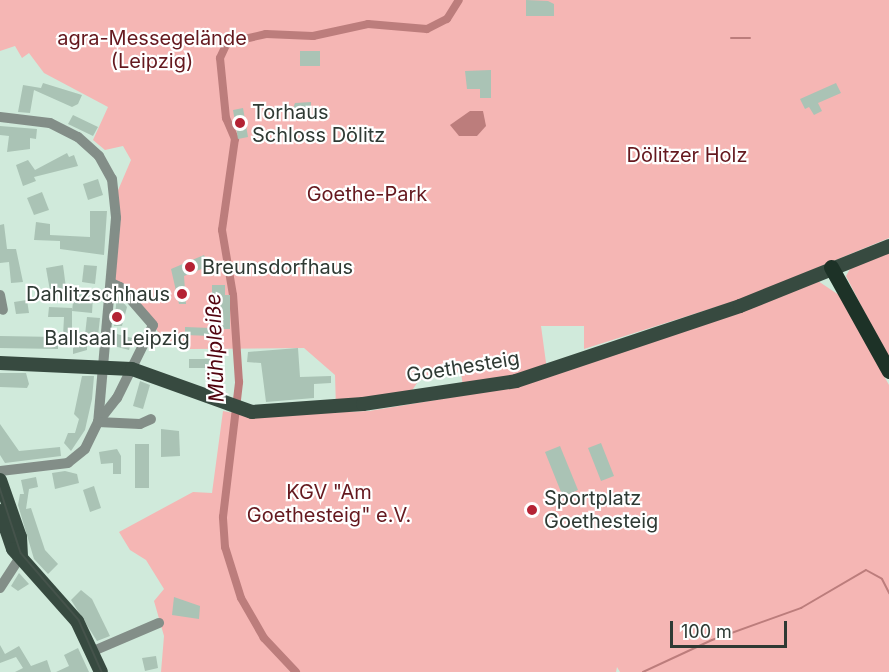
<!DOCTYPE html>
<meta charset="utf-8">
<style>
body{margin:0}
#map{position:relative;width:889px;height:672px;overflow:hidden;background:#d0eadb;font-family:Inter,sans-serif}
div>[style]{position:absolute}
.green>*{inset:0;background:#f5b6b4}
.water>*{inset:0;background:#bc7d7c}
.stream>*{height:2px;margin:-1px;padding:0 1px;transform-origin:1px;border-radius:1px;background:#bc7d7c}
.canal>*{height:8px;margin:-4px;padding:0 4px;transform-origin:4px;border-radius:4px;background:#bc7d7c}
.building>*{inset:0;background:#aac3b5}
.minor>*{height:10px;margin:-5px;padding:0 5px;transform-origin:5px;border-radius:5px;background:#838e88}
.major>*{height:14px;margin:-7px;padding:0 7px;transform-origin:7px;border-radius:7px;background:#374a40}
.highway>*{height:15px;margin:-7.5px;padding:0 7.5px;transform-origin:7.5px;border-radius:7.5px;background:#1d3227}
.tram>*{height:1.5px;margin:-0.75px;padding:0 0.75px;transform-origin:0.75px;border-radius:0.75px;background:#45534b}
.dots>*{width:16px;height:16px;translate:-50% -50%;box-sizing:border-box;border:3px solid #fff;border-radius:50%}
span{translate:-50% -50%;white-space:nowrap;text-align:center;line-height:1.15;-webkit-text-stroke:4.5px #fff;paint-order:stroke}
.park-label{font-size:20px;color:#65191f}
.poi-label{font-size:20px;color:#2f3a34}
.left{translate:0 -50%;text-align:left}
.right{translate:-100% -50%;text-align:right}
.street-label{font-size:20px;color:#2f3a34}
.water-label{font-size:21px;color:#52040f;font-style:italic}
.scale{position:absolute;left:670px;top:621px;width:117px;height:27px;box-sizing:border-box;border:3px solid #2f3a34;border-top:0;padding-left:8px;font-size:18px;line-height:21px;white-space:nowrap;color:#2f3a34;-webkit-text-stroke:4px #fff;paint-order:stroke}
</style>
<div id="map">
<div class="green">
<div style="clip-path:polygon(0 0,889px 0,889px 238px,744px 298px,584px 349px,584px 326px,541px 326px,547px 370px,463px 387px,461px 372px,419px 380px,409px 395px,336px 408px,335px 375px,304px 348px,190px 349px,167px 341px,111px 283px,116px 195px,131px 160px,123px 146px,105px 150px,93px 140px,108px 107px,44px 73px,29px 53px,22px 58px,15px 46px,0 51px)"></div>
<div style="clip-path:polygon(889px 253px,889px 360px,846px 276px,851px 267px)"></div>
<div style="clip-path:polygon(818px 281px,839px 295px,889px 385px,889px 672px,620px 672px,617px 667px,616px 672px,161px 672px,164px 636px,154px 601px,164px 589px,146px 560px,130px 550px,119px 532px,193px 492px,212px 493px,223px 411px,249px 416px,369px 411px,501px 389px)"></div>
</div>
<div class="water">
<div style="clip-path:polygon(470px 111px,483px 111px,486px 126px,477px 136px,459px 136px,450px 125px)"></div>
</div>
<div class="stream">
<div style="left:731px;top:38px;width:19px"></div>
<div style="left:643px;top:672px;width:76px;rotate:-24.9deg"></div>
<div style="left:712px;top:640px;width:95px;rotate:-19.8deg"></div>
<div style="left:801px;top:608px;width:75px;rotate:-30.3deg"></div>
<div style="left:866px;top:570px;width:18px;rotate:29deg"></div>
<div style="left:882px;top:579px;width:16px;rotate:63deg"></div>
</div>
<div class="canal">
<div style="left:296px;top:672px;width:47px;rotate:-133.3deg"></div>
<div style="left:264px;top:638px;width:46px;rotate:-119.9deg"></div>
<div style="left:241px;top:598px;width:53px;rotate:-107.4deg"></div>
<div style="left:225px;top:547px;width:30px;rotate:-94deg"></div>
<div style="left:223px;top:517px;width:136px;rotate:-83.2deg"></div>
<div style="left:239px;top:382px;width:87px;rotate:-93.9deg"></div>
<div style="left:233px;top:295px;width:66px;rotate:-99.6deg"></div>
<div style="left:222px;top:230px;width:92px;rotate:-81.9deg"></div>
<div style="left:235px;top:139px;width:23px;rotate:-113deg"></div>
<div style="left:226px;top:118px;width:60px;rotate:-95.7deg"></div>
<div style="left:220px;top:58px;width:17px;rotate:-65deg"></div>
<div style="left:227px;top:43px;width:40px;rotate:-13deg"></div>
<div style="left:266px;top:34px;width:47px;rotate:2.4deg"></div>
<div style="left:313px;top:36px;width:56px;rotate:-12.3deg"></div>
<div style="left:368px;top:24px;width:59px;rotate:4.8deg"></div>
<div style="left:427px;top:29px;width:22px;rotate:-27deg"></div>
<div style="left:447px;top:19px;width:22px;rotate:-58deg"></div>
</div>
<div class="building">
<div style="clip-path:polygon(526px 0,548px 1px,554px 4px,554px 16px,526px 16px)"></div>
<div style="clip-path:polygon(300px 51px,320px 51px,320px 66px,300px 66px)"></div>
<div style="clip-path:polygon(491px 70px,491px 98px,480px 98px,480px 89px,467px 89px,465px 71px)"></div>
<div style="clip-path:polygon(43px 83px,82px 95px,78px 104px,72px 107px,34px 90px,30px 113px,18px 112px,23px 85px,41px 88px)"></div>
<div style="clip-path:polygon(836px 83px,841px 93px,818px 103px,822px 111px,814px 115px,809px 107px,805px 109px,800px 99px)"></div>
<div style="clip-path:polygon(311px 102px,311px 113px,291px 114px,295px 103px)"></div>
<div style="clip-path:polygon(243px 108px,248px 137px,238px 139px,233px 110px)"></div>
<div style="clip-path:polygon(73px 115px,98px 127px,93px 136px,68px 124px)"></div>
<div style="clip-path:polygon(0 126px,37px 129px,36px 139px,30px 138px,30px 149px,7px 152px,9px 136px,0 135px)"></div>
<div style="clip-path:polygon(67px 153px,69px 157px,74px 155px,78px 166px,34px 177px,36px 181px,23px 186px,16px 165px,28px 160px,35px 170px)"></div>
<div style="clip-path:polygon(98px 179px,103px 195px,88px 200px,83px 184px)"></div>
<div style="clip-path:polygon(42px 192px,49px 210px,34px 215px,27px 198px)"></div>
<div style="clip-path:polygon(90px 211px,107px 211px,104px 255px,60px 249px,60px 241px,34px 240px,36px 222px,50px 224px,50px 235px,90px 237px)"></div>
<div style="clip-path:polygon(4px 224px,7px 249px,16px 249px,23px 282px,11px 283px,9px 262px,0 263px,0 225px)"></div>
<div style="clip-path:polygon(204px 255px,209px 266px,184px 276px,186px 304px,179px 304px,171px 269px)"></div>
<div style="clip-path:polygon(63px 265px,66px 288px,50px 291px,46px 268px)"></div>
<div style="clip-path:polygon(84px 265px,97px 266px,95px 284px,82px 282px)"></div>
<div style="clip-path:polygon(212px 285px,225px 285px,225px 295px,230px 295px,230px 329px,212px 329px)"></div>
<div style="clip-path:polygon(74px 294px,93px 296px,92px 313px,72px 311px)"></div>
<div style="clip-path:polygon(117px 295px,127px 307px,122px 326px,114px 326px)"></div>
<div style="clip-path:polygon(27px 300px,29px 313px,16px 314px,14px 302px)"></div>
<div style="clip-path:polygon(49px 307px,72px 308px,72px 336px,63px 336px,64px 317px,48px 317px)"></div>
<div style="clip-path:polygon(87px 317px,100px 318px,98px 336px,85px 335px)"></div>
<div style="clip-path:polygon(185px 327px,211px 328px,211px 336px,185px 335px)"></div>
<div style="clip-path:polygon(117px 334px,132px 338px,129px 350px,114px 346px)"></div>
<div style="clip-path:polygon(0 336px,58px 337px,58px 349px,0 348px)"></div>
<div style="clip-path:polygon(73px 339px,87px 339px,87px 350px,73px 354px)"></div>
<div style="clip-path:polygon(298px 348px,300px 377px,331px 376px,331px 383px,314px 384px,314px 398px,266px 402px,261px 363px,247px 362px,248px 352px)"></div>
<div style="clip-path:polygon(189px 359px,213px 359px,213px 368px,189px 368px)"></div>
<div style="clip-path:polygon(0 373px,26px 373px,29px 384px,27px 388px,0 387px)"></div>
<div style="clip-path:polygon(82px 376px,94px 376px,92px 399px,85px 430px,71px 451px,64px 443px,68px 433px,75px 433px,79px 419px,74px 414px)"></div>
<div style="clip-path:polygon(140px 381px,150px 385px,143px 409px,133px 406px)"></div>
<div style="clip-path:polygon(0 424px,19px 451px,60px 447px,61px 456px,5px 463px,0 455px)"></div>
<div style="clip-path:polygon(161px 429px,179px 431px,180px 456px,161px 457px)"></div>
<div style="clip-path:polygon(601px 443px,614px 476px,601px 481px,588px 448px)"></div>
<div style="clip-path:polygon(135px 444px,149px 444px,149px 488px,135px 488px)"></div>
<div style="clip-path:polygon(560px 446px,578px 490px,563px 497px,545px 452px)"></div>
<div style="clip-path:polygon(117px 449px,121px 456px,121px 474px,113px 474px,113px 463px,101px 464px,99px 452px)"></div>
<div style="clip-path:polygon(65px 471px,77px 474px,79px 483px,55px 489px,52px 473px)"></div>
<div style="clip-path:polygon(36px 477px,38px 487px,29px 489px,26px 509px,31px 508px,45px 550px,58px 564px,48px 574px,34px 559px,18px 505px,20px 494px,24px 494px,21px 480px)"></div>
<div style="clip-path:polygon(94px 486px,101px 508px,90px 512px,83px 490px)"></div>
<div style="clip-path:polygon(19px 573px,29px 584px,18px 591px,11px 586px)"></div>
<div style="clip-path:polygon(81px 590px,92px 599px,110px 636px,97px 641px,71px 600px)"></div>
<div style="clip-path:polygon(174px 597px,200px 606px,199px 619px,172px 615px)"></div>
<div style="clip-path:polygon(0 645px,5px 654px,19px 646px,31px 666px,47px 660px,51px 672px,15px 672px,23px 668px,16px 657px,0 663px)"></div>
<div style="clip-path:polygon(78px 648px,89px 672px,56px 672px,69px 666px,64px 655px)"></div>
<div style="clip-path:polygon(156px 656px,158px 668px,145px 671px,142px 658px)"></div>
</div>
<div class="minor">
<div style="left:0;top:117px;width:50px;rotate:6.8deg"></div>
<div style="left:50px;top:123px;width:31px;rotate:27deg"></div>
<div style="left:78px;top:137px;width:28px;rotate:42deg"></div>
<div style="left:99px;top:156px;width:26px;rotate:61deg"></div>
<div style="left:112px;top:179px;width:39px;rotate:84deg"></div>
<div style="left:116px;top:218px;width:205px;rotate:95deg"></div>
<div style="left:98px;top:422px;width:30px;rotate:116deg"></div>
<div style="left:85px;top:449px;width:22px;rotate:141deg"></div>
<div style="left:68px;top:463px;width:68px;rotate:173.3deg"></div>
<div style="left:0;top:295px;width:15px;rotate:79deg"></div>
<div style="left:98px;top:422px;width:31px;rotate:-52deg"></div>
<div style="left:117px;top:398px;width:81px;rotate:-63.7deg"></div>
<div style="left:153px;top:325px;width:50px;rotate:-131deg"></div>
<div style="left:120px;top:287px;width:10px;rotate:-156deg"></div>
<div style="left:98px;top:422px;width:42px;rotate:2.7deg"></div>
<div style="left:140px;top:424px;width:12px;rotate:-24deg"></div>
<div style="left:0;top:588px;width:38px;rotate:-57deg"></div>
<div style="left:91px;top:652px;width:74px;rotate:-23.1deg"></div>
</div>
<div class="major">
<div style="left:0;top:363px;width:132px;rotate:2.6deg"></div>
<div style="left:132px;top:369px;width:127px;rotate:19.7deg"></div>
<div style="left:252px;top:412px;width:111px;rotate:-4.1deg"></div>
<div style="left:363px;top:404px;width:155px;rotate:-8.5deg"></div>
<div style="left:516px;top:381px;width:236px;rotate:-18.5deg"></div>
<div style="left:740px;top:306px;width:161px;rotate:-21.9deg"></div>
<div style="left:0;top:480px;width:60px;rotate:70.7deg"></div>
<div style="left:20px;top:537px;width:19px;rotate:87deg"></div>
<div style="left:0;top:511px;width:40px;rotate:71.1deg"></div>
<div style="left:13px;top:549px;width:96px;rotate:48.4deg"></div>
<div style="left:77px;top:621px;width:56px;rotate:64.8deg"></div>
</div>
<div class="highway">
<div style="left:831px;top:267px;width:119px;rotate:60.9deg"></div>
</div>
<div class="tram">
<div style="left:0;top:488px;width:68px;rotate:72.1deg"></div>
<div style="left:21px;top:553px;width:89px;rotate:49.1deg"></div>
<div style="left:79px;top:620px;width:57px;rotate:66.1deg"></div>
</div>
<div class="dots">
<div style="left:240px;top:123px;background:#b42234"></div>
<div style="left:190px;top:267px;background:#b42234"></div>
<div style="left:182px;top:294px;background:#b42234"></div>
<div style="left:117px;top:317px;background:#b42234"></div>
<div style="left:532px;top:510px;background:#b42234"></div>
</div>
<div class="park-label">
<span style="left:152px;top:50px">agra-Messegelände<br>(Leipzig)</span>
<span style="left:687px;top:155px">Dölitzer Holz</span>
<span style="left:367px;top:194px">Goethe-Park</span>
<span style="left:329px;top:504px">KGV "Am<br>Goethesteig" e.V.</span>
</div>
<div class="poi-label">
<span class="left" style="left:252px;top:124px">Torhaus<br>Schloss Dölitz</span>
<span class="left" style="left:202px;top:267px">Breunsdorfhaus</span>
<span class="right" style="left:170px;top:294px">Dahlitzschhaus</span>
<span style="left:117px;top:338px">Ballsaal Leipzig</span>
<span class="left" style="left:544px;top:510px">Sportplatz<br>Goethesteig</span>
</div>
<div class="street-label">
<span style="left:463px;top:367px;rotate:-9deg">Goethesteig</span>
</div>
<div class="water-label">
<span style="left:215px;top:348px;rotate:-92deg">Mühlpleiße</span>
</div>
<div class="scale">100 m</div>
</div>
